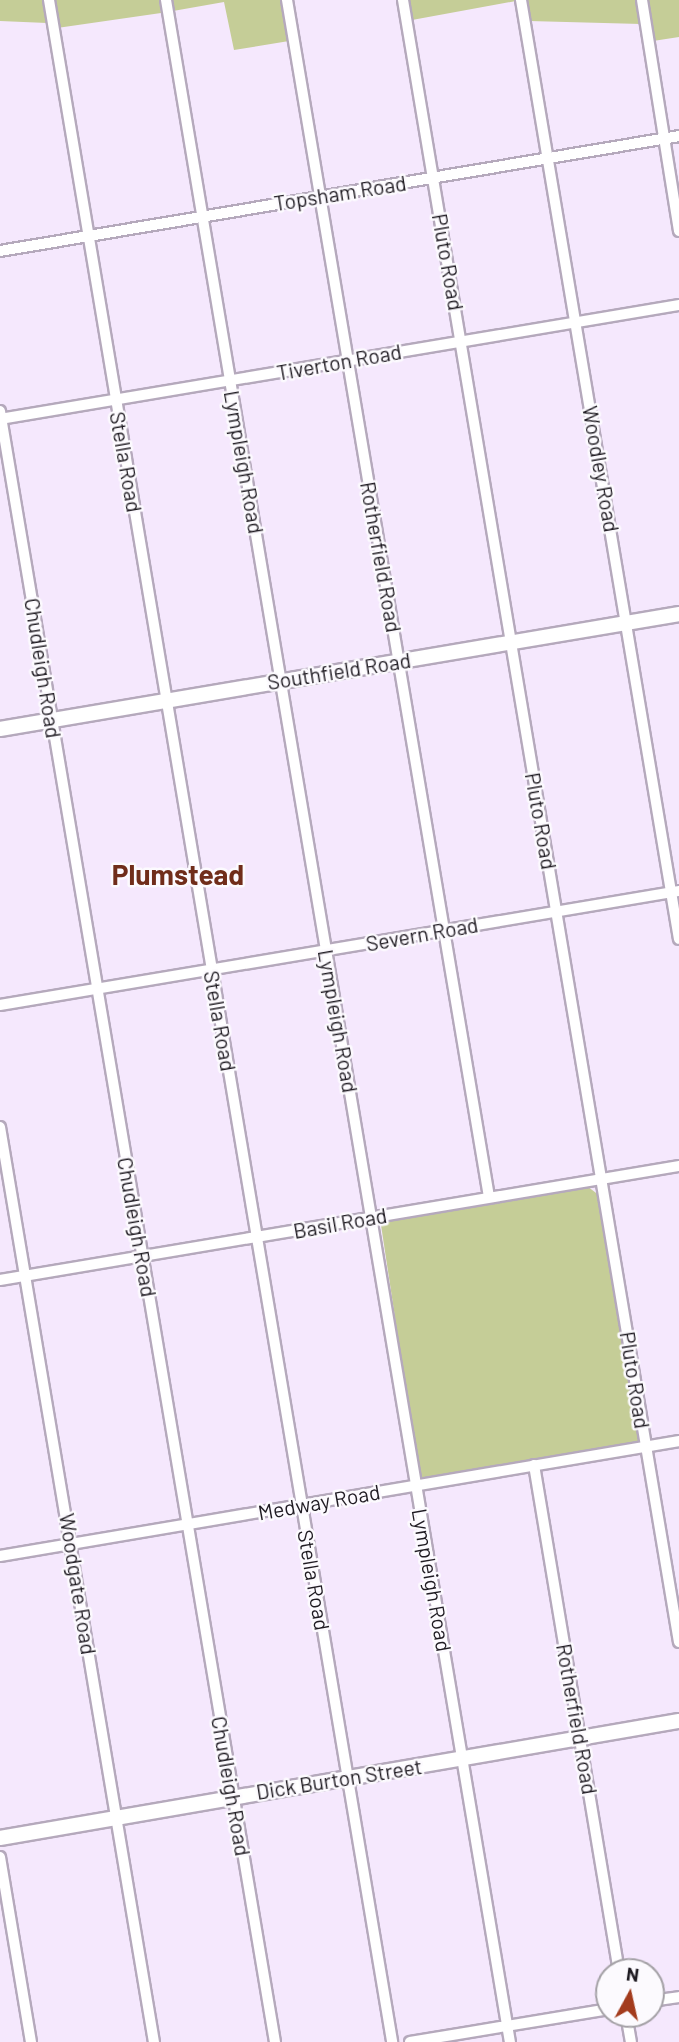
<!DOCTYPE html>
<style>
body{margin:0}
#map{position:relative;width:679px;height:2042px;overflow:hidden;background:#f5e8fd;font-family:Barlow,sans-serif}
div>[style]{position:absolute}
.green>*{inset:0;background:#c5cd97}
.roads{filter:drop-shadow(2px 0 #b5a9bc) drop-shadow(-2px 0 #b5a9bc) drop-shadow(0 2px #b5a9bc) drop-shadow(0 -2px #b5a9bc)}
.street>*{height:10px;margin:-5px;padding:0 5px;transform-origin:5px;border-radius:5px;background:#fff}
.secondary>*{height:14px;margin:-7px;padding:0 7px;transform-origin:7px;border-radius:7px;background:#fff}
span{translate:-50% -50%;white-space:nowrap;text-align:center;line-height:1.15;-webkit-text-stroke:5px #fcfafe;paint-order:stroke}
.street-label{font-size:21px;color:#1f1b22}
.district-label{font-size:28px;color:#702d1a;font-weight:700}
.north{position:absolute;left:595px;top:1958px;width:70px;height:70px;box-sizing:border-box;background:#fcfafe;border:2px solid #a4a1a6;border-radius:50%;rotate:8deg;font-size:19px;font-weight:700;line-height:28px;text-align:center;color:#1f1b22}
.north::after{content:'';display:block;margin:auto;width:24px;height:32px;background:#a33b1d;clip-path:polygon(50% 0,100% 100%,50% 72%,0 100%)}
</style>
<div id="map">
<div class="green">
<div style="clip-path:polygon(0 0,43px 0,47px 23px,0 21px)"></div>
<div style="clip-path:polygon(53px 0,159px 0,161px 13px,57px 28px)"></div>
<div style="clip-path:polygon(171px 0,282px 0,289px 41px,234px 50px,224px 2px,173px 11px)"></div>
<div style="clip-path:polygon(408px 0,516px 0,516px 1px,412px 20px)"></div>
<div style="clip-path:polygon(526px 0,637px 0,641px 24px,529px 21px)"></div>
<div style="clip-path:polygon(646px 0,679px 0,679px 37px,653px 41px)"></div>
<div style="clip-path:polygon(587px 1186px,600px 1196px,640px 1445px,420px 1482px,381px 1225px,386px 1220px)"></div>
</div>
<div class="roads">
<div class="street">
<div style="left:49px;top:0;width:2071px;rotate:80.46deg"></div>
<div style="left:166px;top:0;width:2071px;rotate:80.44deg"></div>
<div style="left:287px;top:0;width:1214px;rotate:80.42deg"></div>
<div style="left:403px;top:0;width:1665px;rotate:80.46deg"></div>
<div style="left:521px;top:0;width:952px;rotate:80.45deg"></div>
<div style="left:642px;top:0;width:234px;rotate:80.9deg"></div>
<div style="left:0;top:251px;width:689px;rotate:-9.61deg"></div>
<div style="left:0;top:411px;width:1654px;rotate:80.43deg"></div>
<div style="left:0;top:419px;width:689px;rotate:-9.53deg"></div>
<div style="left:0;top:1005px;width:689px;rotate:-9.53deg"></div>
<div style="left:0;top:1127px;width:928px;rotate:80.45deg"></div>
<div style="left:0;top:1280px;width:689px;rotate:-9.53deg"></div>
<div style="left:534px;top:1465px;width:514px;rotate:80.48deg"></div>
<div style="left:0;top:1556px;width:689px;rotate:-9.61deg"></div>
<div style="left:0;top:1857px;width:188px;rotate:80.5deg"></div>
<div style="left:651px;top:2001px;width:28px;rotate:-8deg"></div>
<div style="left:626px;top:2014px;width:28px;rotate:80deg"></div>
<div style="left:410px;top:2042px;width:202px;rotate:-9.4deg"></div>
</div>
<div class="secondary">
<div style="left:0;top:729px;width:689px;rotate:-9.61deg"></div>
<div style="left:0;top:1838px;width:689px;rotate:-9.78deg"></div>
</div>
</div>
<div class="street-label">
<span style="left:340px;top:193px;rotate:-9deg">Topsham Road</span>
<span style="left:448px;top:262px;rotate:80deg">Pluto Road</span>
<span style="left:339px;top:362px;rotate:-10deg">Tiverton Road</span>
<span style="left:126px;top:462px;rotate:80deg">Stella Road</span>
<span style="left:244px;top:462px;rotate:80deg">Lympleigh Road</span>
<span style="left:601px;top:469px;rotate:80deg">Woodley Road</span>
<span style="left:381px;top:557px;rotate:80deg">Rotherfield Road</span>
<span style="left:43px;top:668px;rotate:81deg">Chudleigh Road</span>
<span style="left:339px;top:671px;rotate:-9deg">Southfield Road</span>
<span style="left:541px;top:821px;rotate:80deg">Pluto Road</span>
<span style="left:422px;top:934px;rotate:-10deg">Severn Road</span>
<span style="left:220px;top:1021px;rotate:80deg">Stella Road</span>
<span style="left:338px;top:1021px;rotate:80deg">Lympleigh Road</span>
<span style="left:340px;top:1223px;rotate:-10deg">Basil Road</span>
<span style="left:137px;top:1227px;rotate:80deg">Chudleigh Road</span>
<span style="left:635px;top:1380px;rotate:81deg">Pluto Road</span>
<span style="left:319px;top:1502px;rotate:-10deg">Medway Road</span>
<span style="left:314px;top:1580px;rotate:80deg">Stella Road</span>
<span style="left:432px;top:1580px;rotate:80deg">Lympleigh Road</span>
<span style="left:78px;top:1584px;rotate:81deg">Woodgate Road</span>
<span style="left:577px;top:1719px;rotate:80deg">Rotherfield Road</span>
<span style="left:339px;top:1779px;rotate:-9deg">Dick Burton Street</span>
<span style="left:231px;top:1786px;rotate:80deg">Chudleigh Road</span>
</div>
<div class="district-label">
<span style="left:178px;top:874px">Plumstead</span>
</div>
<div class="north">N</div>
</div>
